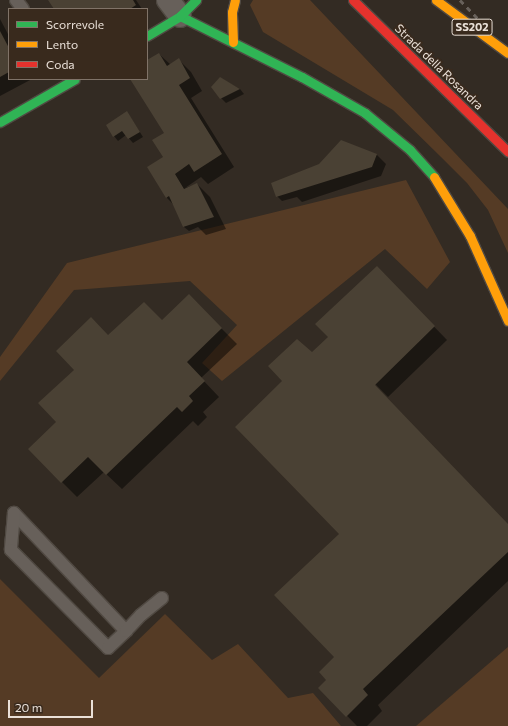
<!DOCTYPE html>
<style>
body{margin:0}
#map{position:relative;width:508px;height:726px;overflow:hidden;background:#332b23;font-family:Commissioner,sans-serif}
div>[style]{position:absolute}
.green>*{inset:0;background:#553b25}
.shadow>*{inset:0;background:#0007}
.building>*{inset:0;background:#4a4134}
.roads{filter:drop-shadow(1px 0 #504942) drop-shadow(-1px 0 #504942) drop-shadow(0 1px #504942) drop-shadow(0 -1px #504942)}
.lane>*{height:12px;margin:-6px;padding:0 6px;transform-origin:6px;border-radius:6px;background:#67605a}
.street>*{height:22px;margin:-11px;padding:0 11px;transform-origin:11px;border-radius:11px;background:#67605a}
.fast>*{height:9px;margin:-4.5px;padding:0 4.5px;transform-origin:4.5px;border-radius:4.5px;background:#30b455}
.slow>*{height:9px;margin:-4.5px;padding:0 4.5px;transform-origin:4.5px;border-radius:4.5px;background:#ff9f0a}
.jam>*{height:9px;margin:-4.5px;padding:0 4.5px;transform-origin:4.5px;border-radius:4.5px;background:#e5322d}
.rail>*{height:3px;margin-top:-1.5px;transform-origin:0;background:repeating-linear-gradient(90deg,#68615b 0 5px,transparent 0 10px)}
span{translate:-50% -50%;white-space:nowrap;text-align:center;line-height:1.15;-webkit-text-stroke:3.5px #392a1d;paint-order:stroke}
.shield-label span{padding:1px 3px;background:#392a1d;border:1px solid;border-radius:3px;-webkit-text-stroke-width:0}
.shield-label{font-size:11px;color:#eae0d8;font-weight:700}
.street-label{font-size:12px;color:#eae0d8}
.legend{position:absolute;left:8px;top:8px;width:140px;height:72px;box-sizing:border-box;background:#392a1d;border:1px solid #807368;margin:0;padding:5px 7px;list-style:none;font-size:12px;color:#eae0d8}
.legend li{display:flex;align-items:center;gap:8px;height:20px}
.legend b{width:20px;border:1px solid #807368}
.scale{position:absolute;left:8px;top:700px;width:85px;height:18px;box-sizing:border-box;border:2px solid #eae0d8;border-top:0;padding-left:5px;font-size:12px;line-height:14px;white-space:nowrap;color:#eae0d8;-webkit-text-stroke:3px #392a1d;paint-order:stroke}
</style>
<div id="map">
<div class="green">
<div style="clip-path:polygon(253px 0,310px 0,508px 209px,508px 253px,488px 210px,467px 183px,441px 157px,393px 110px,263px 32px,250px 5px)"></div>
<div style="clip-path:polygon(406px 180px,450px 262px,427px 289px,385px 249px,222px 381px,202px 363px,237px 325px,190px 281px,74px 290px,0 381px,0 357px,67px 263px)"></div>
<div style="clip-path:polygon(0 579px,99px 678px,165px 614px,212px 660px,238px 644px,288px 698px,313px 693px,341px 726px,0 726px)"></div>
<div style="clip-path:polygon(508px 647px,508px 726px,416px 726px)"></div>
</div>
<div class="shadow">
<div style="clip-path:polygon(49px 0,136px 0,142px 9px,55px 9px)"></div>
<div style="clip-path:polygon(0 19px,9px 36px,9px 79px,32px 79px,0 96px)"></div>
<div style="clip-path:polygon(159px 54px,171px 65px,179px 60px,191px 72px,202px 91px,191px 98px,234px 167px,208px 184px,201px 177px,185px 188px,197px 184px,210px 197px,226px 229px,206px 235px,198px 227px,189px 231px,184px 227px,174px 205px,167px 198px,148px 167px,164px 158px,165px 133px,131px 79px,147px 79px,147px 62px)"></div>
<div style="clip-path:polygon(220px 78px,240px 89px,244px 94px,226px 103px,221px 98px)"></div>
<div style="clip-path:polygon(127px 112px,143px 137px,133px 143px,126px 135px,118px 141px,114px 136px)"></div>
<div style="clip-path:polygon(377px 155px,386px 164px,381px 176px,302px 202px,297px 197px,282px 201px,277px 196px)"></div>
<div style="clip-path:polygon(389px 280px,447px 340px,388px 397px,316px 324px)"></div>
<div style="clip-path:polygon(189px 296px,237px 344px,201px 378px,219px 397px,203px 412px,207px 417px,198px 426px,193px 421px,122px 489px,104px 472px,77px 497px,29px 449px,58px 422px,75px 370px,109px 336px,162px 321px)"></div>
<div style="clip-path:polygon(508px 525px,508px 581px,378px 705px,382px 711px,367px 726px,357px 726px,320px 688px)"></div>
</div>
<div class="building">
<div style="clip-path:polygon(48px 0,133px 0,136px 5px,130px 9px,54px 9px)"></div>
<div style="clip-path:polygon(0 31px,9px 48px,9px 72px,0 77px)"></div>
<div style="clip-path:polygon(159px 53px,167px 66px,179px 58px,190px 78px,179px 85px,222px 154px,194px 172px,189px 164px,175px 174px,184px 189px,197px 183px,214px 217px,183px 227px,169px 196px,166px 198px,147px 167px,163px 157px,152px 140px,164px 133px,130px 79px,147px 79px,147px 60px)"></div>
<div style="clip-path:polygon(220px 77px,240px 89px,220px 99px,211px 87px)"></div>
<div style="clip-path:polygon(127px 111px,140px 132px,128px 139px,122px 131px,113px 137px,106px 125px)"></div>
<div style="clip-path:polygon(341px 140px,377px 154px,372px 167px,276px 197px,271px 183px,319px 164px)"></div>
<div style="clip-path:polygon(377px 266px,435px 326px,375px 385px,508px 524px,508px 552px,363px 689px,368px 695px,346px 717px,318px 688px,326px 680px,319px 672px,334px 657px,274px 595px,339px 534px,235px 427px,282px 381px,268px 366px,297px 339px,312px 352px,328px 337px,315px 324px)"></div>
<div style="clip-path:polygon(189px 294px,222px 328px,187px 362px,205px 381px,189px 396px,193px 401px,182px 412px,177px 407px,106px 475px,88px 457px,61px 483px,28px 449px,56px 422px,38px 403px,74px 370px,56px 351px,91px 317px,108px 335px,144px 302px,162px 320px)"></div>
</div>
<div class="roads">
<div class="lane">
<div style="left:16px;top:0;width:11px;rotate:52deg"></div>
<div style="left:126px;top:631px;width:163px;rotate:-133.5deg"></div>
<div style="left:14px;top:513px;width:37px;rotate:95deg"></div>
<div style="left:11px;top:550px;width:138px;rotate:45.3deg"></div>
<div style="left:108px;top:648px;width:25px;rotate:-43deg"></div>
<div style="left:126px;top:631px;width:22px;rotate:-47deg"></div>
<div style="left:141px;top:615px;width:27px;rotate:-39deg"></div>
</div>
<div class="street">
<div style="left:168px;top:0;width:20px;rotate:53deg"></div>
</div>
<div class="fast">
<div style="left:180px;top:16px;width:136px;rotate:26.6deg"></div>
<div style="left:302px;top:77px;width:73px;rotate:29.7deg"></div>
<div style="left:365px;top:113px;width:58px;rotate:39.4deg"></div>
<div style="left:410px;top:150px;width:36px;rotate:48deg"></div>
<div style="left:147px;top:36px;width:39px;rotate:-31deg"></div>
<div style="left:180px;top:16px;width:23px;rotate:-45deg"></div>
<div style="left:0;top:122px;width:86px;rotate:-29.8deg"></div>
</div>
<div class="slow">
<div style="left:436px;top:0;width:89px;rotate:36.4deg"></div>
<div style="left:233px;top:42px;width:30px;rotate:-92deg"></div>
<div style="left:232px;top:12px;width:12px;rotate:-76deg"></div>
<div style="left:434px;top:177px;width:69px;rotate:58.6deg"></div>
<div style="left:470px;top:236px;width:93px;rotate:65.9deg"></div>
</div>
<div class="jam">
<div style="left:353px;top:0;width:217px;rotate:44.4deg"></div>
</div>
</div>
<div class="rail">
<div style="left:460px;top:0;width:32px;rotate:46deg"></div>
</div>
<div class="shield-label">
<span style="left:472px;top:27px">SS202</span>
</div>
<div class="street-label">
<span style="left:439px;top:67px;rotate:44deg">Strada della Rosandra</span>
</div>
<ul class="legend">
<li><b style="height:5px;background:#30b455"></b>Scorrevole</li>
<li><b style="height:5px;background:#ff9f0a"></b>Lento</li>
<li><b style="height:5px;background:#e5322d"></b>Coda</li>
</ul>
<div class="scale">20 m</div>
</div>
